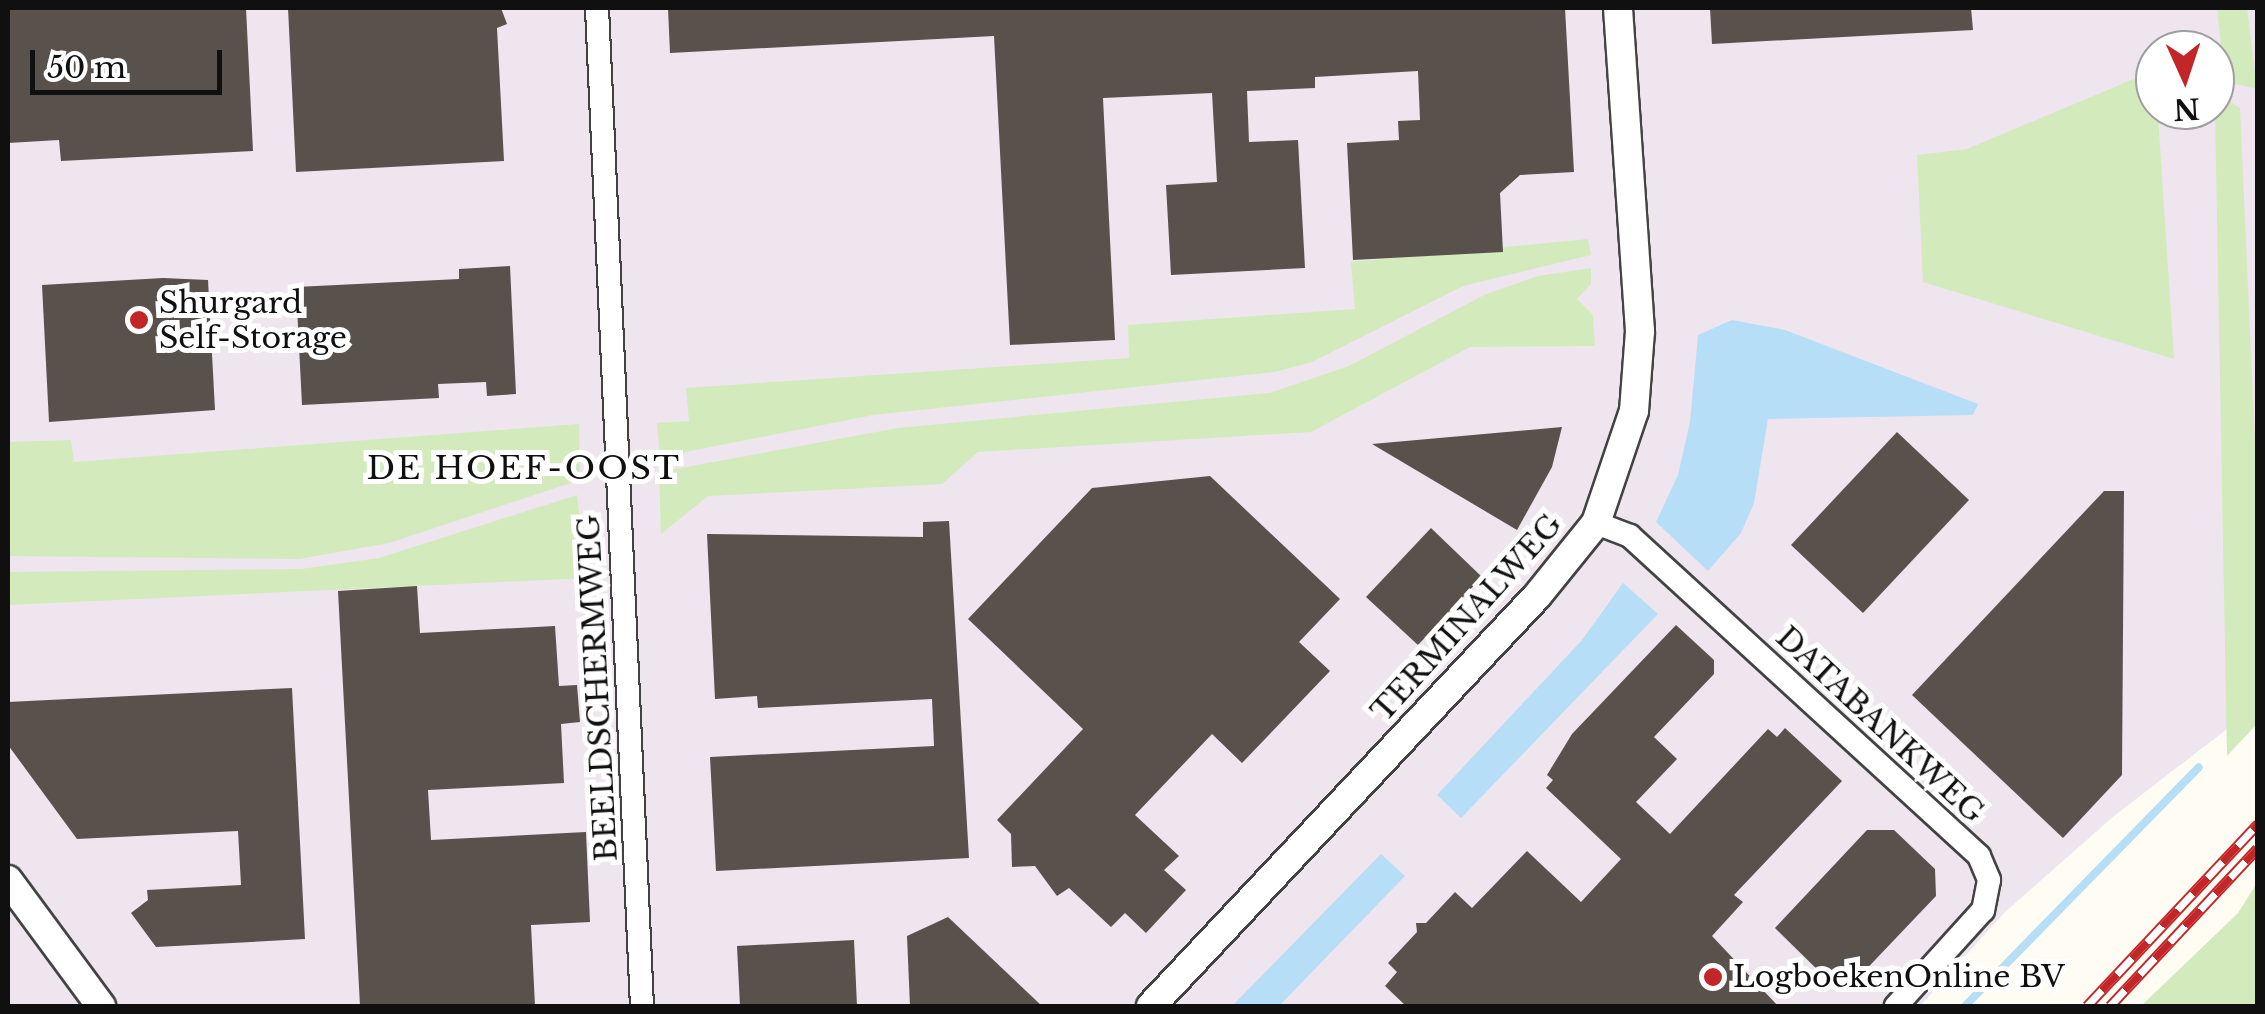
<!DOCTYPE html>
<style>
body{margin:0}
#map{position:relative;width:2265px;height:1014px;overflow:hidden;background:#fffdf3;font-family:"Libre Baskerville",serif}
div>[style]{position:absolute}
.industrial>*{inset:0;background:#eee5ee}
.green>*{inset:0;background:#d3ebbc}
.water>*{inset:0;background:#b7def7}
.stream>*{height:8px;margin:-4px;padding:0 4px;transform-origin:4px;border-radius:4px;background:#b7def7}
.building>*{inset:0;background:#59514c}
.roads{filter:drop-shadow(2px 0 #434343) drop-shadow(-2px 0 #434343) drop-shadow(0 2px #434343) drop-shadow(0 -2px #434343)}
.minor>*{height:22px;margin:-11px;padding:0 11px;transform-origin:11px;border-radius:11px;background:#fff}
.tertiary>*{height:28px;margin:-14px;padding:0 14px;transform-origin:14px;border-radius:14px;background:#fff}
.rail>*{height:11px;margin-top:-5.5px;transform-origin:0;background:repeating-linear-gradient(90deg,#fff 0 22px,#c32629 0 44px);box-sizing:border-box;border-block:2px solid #c32629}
.dots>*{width:28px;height:28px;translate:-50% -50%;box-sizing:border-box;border:5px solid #fff;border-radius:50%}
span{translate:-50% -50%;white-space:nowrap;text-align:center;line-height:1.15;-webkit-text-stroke:10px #fff;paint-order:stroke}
.poi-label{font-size:30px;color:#101010}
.left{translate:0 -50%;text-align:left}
.street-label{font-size:30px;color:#101010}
.neighbourhood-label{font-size:32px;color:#101010;letter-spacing:2.5px}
.frame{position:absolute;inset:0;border:10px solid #101010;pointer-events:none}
.north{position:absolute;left:2135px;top:30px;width:100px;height:100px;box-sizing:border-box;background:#fff;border:2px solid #9f9f9f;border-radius:50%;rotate:177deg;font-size:28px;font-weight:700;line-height:40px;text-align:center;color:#101010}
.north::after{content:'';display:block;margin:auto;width:35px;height:45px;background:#c32629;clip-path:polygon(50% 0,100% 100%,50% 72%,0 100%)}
.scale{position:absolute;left:30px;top:50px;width:192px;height:45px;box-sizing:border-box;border:5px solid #101010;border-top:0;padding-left:12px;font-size:30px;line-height:35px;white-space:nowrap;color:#101010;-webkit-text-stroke:8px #fff;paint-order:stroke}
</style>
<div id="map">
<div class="industrial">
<div style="clip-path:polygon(evenodd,8px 8px,2257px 8px,2257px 706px,2114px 816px,2004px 913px,1920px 1006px,8px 1006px,8px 8px,2155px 50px,2215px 50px,2215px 110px,2155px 110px,2155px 50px)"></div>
</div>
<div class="green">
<div style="clip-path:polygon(2217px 8px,2247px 8px,2257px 89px,2228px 82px,2224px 74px)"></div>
<div style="clip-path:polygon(2155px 70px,2174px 359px,1923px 282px,1917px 155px,1967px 149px)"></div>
<div style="clip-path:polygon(2227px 100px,2240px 108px,2257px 488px,2258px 723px,2227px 756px,2215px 113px)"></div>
<div style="clip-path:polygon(1588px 239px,1591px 255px,1463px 286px,1312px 362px,1275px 372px,873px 415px,660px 457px,657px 423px,689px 421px,686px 388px,1129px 358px,1128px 325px,1355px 309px,1351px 262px)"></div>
<div style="clip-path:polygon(1591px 268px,1591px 284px,1577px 299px,1593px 315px,1595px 346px,1470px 347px,1311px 432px,978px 452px,942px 484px,708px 496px,661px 534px,659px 472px,898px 428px,1269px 393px,1349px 366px,1484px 295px,1538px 276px)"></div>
<div style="clip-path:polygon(579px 424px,580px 480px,389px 543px,299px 559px,8px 556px,8px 442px,71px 440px,74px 462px)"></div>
<div style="clip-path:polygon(577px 495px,587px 578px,8px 605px,8px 572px,301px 569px,379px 558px)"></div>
<div style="clip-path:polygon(2257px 883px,2257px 1006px,2141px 1006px,2238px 913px)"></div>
</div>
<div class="water">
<div style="clip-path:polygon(1732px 320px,1785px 330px,1978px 404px,1973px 415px,1768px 419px,1754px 503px,1741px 533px,1708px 571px,1656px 522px,1678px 475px,1690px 422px,1698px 335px)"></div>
<div style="clip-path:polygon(1623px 583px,1658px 614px,1461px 818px,1437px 795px,1582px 640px)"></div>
<div style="clip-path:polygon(1381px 854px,1405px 876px,1279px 1006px,1232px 1006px)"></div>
</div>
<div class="stream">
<div style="left:1965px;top:1006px;width:334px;rotate:-45.6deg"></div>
</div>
<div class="building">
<div style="clip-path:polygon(8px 8px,246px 8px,253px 151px,61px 161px,59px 140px,8px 143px)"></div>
<div style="clip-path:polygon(288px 8px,501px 8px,507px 24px,497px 28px,504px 161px,296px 172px)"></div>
<div style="clip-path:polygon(668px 8px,1565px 8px,1574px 172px,1520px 175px,1500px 193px,1503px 252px,1353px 260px,1347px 143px,1399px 140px,1398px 121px,1420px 120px,1418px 71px,1315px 77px,1315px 88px,1247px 91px,1249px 142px,1298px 140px,1305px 268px,1171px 275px,1166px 185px,1217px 182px,1212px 93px,1103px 98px,1115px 340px,1010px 345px,994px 36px,670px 53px)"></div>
<div style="clip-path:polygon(1710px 8px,1971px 8px,1973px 30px,1712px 44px)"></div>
<div style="clip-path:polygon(510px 266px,516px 394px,487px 396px,486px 382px,438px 384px,439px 398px,302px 405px,296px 287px,459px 279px,459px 269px)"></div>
<div style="clip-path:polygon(163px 278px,208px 280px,215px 410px,49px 422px,42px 285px)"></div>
<div style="clip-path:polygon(1562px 427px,1552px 467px,1517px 530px,1372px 444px)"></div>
<div style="clip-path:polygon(1897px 432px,1969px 500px,1863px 613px,1791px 545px)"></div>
<div style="clip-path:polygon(1210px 476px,1340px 599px,1299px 642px,1330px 671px,1242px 763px,1212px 734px,1135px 815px,1179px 856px,1164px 870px,1186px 890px,1146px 933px,1125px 913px,1111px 927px,1069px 888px,1057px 896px,1035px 866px,1012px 867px,1011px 834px,997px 820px,1083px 729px,968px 619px,1092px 488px)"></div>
<div style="clip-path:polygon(2104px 491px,2124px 491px,2122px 775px,2063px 838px,1912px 695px)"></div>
<div style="clip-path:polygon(949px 521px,969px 858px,716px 871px,710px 757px,934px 746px,932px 699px,758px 708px,757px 696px,715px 699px,707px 534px,923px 537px,923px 522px)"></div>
<div style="clip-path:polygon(1431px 528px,1482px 577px,1418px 645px,1366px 597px)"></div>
<div style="clip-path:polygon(417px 586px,420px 633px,555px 626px,559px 686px,577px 685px,580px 722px,561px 724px,564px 783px,428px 790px,431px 840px,586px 832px,590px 922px,531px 925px,535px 1006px,360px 1006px,338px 591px)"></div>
<div style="clip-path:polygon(1676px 625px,1714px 660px,1714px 674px,1654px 737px,1677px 759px,1636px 802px,1670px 834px,1768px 729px,1777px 737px,1785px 728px,1842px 781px,1734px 895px,1743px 902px,1712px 936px,1778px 1006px,1406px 1006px,1385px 986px,1397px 972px,1388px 963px,1417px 932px,1416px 923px,1426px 923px,1455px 892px,1472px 908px,1527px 851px,1581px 902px,1621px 859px,1546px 788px,1553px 780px,1547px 775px,1572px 734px)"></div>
<div style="clip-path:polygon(292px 688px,305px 939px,156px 947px,131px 913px,148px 900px,147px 890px,241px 885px,238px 831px,77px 839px,8px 745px,8px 702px)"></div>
<div style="clip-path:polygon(1867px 830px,1894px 830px,1935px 869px,1936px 896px,1856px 980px,1842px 967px,1829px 981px,1775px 928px)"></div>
<div style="clip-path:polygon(948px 917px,1042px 1006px,910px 1006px,907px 936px)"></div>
<div style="clip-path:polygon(854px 940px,857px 1006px,740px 1006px,737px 946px)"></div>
</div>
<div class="roads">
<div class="minor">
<div style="left:597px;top:8px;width:999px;rotate:87.42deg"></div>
<div style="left:1596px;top:523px;width:36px;rotate:21deg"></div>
<div style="left:1630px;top:536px;width:473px;rotate:42.5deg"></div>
<div style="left:1979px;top:856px;width:26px;rotate:67deg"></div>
<div style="left:1989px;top:880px;width:31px;rotate:101deg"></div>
<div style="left:1983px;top:910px;width:130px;rotate:132.2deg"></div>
</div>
<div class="tertiary">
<div style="left:8px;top:880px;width:157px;rotate:53.6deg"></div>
<div style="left:1151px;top:1006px;width:563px;rotate:-46.73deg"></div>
<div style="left:1537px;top:596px;width:94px;rotate:-51.1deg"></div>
<div style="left:1596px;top:523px;width:118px;rotate:-71.3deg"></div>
<div style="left:1634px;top:411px;width:80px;rotate:-85.7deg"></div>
<div style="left:1640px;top:331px;width:324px;rotate:-93.9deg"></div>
</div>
</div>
<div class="rail">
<div style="left:2087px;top:1006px;width:250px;rotate:-46.8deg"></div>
<div style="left:2110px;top:1006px;width:216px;rotate:-46.9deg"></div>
</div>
<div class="dots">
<div style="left:139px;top:320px;background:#c32629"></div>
<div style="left:1713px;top:977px;background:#c32629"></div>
</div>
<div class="poi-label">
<span class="left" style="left:159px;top:320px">Shurgard<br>Self-Storage</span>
<span class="left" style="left:1733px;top:977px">LogboekenOnline BV</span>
</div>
<div class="street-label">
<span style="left:1467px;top:618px;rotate:-48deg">TERMINALWEG</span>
<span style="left:598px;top:688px;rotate:-93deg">BEELDSCHERMWEG</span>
<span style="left:1880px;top:725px;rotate:43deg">DATABANKWEG</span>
</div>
<div class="neighbourhood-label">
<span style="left:524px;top:468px">DE HOEF-OOST</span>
</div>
<div class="frame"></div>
<div class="north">N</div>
<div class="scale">50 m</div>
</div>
